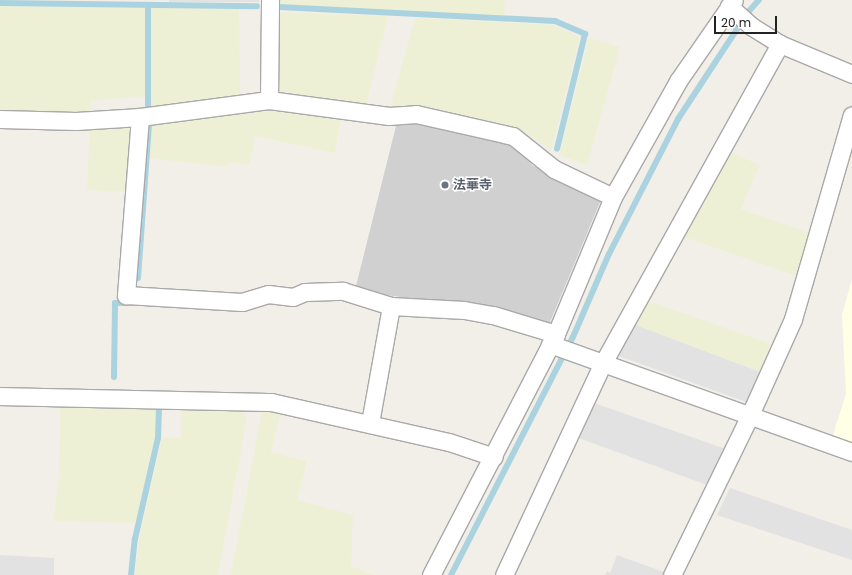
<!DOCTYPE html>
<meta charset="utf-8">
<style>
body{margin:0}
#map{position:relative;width:852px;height:575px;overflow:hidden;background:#f2efe9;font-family:Poppins,"Noto Sans JP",sans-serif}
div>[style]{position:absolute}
.education>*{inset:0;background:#ffffe5}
.religious>*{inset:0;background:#d0d0d0}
.farmland>*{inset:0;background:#eef0d5}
.parking>*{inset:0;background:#e2e2e2}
.stream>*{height:6px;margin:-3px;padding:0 3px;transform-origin:3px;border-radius:3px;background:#aad3df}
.roads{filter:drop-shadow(1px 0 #a9a9a9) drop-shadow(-1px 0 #a9a9a9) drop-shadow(0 1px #a9a9a9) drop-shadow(0 -1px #a9a9a9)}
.street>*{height:17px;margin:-8.5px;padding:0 8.5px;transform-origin:8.5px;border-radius:8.5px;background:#fff}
.dots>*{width:11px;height:11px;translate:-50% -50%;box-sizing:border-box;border:2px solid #fff;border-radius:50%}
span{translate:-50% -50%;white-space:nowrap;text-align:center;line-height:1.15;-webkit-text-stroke:3px #fff;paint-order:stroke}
.worship-label{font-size:13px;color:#5b616d;font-weight:700}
.left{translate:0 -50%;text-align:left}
.scale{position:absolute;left:714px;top:16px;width:63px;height:18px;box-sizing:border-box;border:2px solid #222;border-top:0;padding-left:5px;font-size:12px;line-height:14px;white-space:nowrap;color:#222;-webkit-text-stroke:3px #fff;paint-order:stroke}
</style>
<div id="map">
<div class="education">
<div style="clip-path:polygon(852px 279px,852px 442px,832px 438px,846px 394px,842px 315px)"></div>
</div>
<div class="religious">
<div style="clip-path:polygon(424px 120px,511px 142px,533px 166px,603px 195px,548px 327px,491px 311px,355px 290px,397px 122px)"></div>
</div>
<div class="farmland">
<div style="clip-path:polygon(275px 0,505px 0,504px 16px,275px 4px)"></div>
<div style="clip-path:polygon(0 6px,146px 8px,146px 96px,91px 101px,90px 113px,0 110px)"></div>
<div style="clip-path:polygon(150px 7px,239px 8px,240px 97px,150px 108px)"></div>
<div style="clip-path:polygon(277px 12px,388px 16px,366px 105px,285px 96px,276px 88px)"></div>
<div style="clip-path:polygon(415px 18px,553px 25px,580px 37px,551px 151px,528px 133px,428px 107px,390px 108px)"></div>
<div style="clip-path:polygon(589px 38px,620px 47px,587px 165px,559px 155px)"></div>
<div style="clip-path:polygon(267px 105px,338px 114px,341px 119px,335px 153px,255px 136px,249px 165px,229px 162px,227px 167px,150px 158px,152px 121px)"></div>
<div style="clip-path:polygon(126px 127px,132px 131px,128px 192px,87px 190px,90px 128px)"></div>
<div style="clip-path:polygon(727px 151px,760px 165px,741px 209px,813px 234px,800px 277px,681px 236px)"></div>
<div style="clip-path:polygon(646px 300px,773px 345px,760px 372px,633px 324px)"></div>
<div style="clip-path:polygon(60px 402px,157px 403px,156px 439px,137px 523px,53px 521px,59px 476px)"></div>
<div style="clip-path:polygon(263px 404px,282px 408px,271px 452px,307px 461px,297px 500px,353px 515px,351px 566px,373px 575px,231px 575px)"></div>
<div style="clip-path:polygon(181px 408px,238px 409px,247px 418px,218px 575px,135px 575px,139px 539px,162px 438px,181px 438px)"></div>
</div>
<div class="parking">
<div style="clip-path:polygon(169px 0,259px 0,259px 2px,169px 2px)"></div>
<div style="clip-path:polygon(633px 324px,760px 372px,746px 402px,616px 355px)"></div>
<div style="clip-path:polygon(591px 402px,726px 449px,707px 485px,576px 437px)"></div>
<div style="clip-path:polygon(730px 488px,852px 530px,852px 560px,717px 515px)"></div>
<div style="clip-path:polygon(0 555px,54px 558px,54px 575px,0 575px)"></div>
<div style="clip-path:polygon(617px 555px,664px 572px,663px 575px,605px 575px,607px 571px,610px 573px)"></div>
</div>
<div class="stream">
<div style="left:0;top:3px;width:257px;rotate:0.7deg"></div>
<div style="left:279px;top:7px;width:276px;rotate:2.9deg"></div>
<div style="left:555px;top:21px;width:33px;rotate:23deg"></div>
<div style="left:585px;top:34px;width:118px;rotate:103.7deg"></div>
<div style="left:148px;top:106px;width:101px;rotate:-90deg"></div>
<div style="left:138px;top:278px;width:154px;rotate:-85.9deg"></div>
<div style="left:114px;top:377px;width:74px;rotate:-89.2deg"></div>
<div style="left:115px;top:303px;width:16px"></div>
<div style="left:131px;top:575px;width:36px;rotate:-84deg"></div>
<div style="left:135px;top:539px;width:104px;rotate:-77.2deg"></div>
<div style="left:158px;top:438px;width:29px;rotate:-88deg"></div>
<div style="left:451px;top:575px;width:267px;rotate:-62.9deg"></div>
<div style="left:573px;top:337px;width:90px;rotate:-66.6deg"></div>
<div style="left:609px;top:254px;width:152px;rotate:-62.9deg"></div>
<div style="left:678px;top:119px;width:129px;rotate:-56.7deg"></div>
<div style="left:749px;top:11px;width:15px;rotate:-48deg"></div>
</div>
<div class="roads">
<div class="street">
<div style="left:729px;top:6px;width:30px;rotate:42deg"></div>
<div style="left:751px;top:26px;width:34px;rotate:32deg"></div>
<div style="left:780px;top:44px;width:78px;rotate:22.6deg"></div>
<div style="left:269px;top:100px;width:100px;rotate:-89.4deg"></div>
<div style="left:140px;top:117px;width:179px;rotate:94.5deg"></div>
<div style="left:126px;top:295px;width:116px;rotate:3.5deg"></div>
<div style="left:242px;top:302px;width:27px;rotate:-17deg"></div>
<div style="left:268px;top:294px;width:25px;rotate:7deg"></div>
<div style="left:293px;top:297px;width:13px;rotate:-23deg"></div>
<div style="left:305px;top:292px;width:38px;rotate:-2deg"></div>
<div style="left:343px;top:291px;width:50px;rotate:17.4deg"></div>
<div style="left:391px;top:306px;width:73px;rotate:3.1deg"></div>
<div style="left:464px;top:310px;width:29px;rotate:10deg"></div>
<div style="left:493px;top:315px;width:66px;rotate:16.8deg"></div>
<div style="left:0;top:119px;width:76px;rotate:1.5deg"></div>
<div style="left:76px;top:121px;width:64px;rotate:-3.6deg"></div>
<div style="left:140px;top:117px;width:130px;rotate:-7.5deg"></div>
<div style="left:269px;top:100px;width:121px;rotate:7.6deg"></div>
<div style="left:389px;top:116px;width:27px;rotate:-4deg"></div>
<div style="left:416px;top:114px;width:99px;rotate:12.8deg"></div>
<div style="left:513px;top:136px;width:53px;rotate:38.8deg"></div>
<div style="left:554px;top:169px;width:65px;rotate:25.4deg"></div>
<div style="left:550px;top:344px;width:321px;rotate:19.7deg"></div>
<div style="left:0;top:396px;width:271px;rotate:1.3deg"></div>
<div style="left:271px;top:402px;width:182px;rotate:12.7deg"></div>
<div style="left:449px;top:442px;width:47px;rotate:18.4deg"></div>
<div style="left:370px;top:423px;width:119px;rotate:-79.8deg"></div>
<div style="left:431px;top:575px;width:271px;rotate:-62.6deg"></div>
<div style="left:556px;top:334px;width:148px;rotate:-67.4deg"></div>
<div style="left:613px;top:197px;width:133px;rotate:-60.7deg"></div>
<div style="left:678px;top:81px;width:98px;rotate:-55.3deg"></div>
<div style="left:504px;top:575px;width:234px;rotate:-65deg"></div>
<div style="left:603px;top:363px;width:365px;rotate:-61deg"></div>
<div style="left:672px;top:575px;width:176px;rotate:-64deg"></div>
<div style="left:749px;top:417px;width:107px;rotate:-65.8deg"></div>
<div style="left:793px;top:319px;width:212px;rotate:-73.9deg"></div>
</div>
</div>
<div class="dots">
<div style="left:445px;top:185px;background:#6b7280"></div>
</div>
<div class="worship-label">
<span class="left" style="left:453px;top:185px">法華寺</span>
</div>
<div class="scale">20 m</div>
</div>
